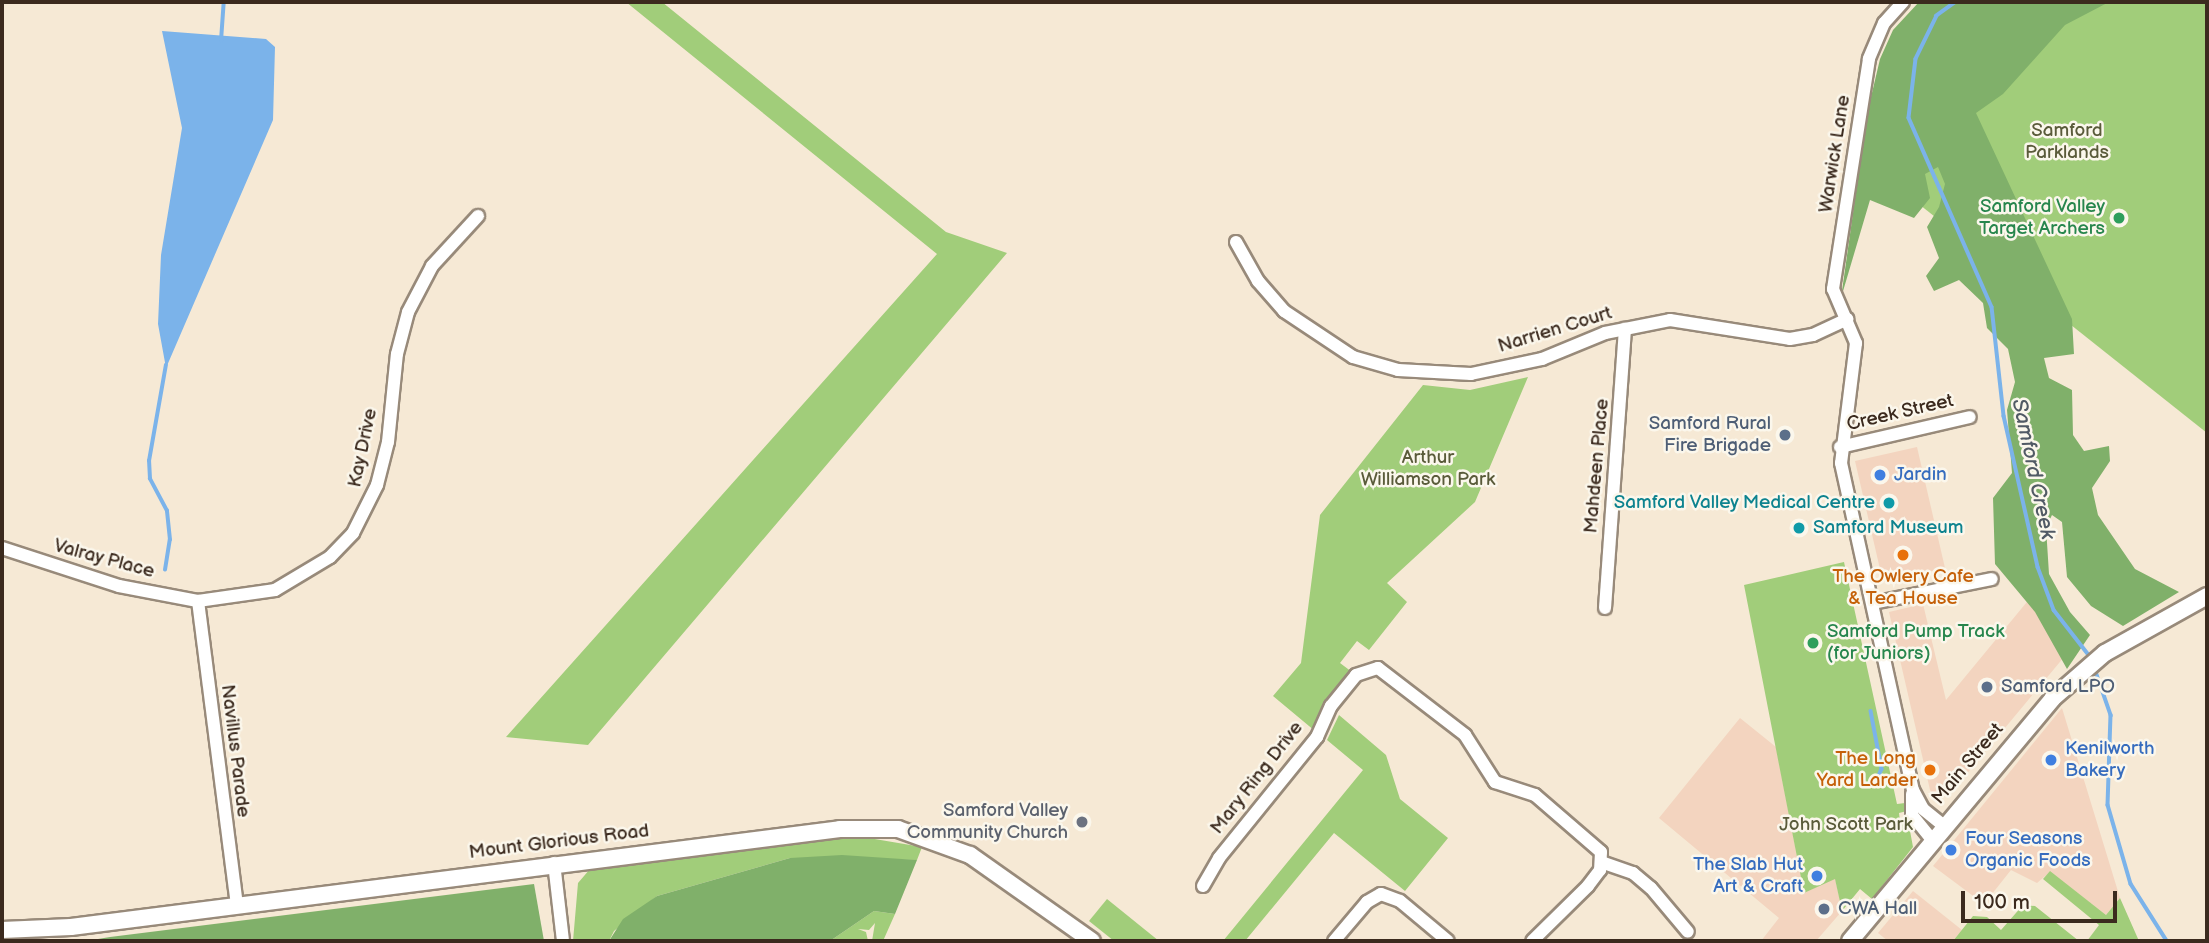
<!DOCTYPE html>
<style>
body{margin:0}
#map{position:relative;width:2209px;height:943px;overflow:hidden;background:#f6e9d5;font-family:"Balsamiq Sans",sans-serif}
div>[style]{position:absolute}
.built>*{inset:0;background:#f3d4bf}
.green>*{inset:0;background:#a1cd7a}
.forest>*{inset:0;background:#80b06a}
.water>*{inset:0;background:#7bb3ea}
.stream>*{height:3.5px;margin:-1.75px;padding:0 1.75px;transform-origin:1.75px;border-radius:1.75px;background:#7bb3ea}
.roads{filter:drop-shadow(2px 0 #988a7a) drop-shadow(-2px 0 #988a7a) drop-shadow(0 2px #988a7a) drop-shadow(0 -2px #988a7a)}
.minor>*{height:12px;margin:-6px;padding:0 6px;transform-origin:6px;border-radius:6px;background:#fff}
.major>*{height:16px;margin:-8px;padding:0 8px;transform-origin:8px;border-radius:8px;background:#fff}
.dots>*{width:19px;height:19px;translate:-50% -50%;box-sizing:border-box;border:4px solid #fbf7ec;border-radius:50%}
span{translate:-50% -50%;white-space:nowrap;text-align:center;line-height:1.15;-webkit-text-stroke:5px #fbf7ec;paint-order:stroke}
.park-label{font-size:19px;color:#5a5b3a}
.street-label{font-size:19px;color:#3b2a1e}
.leisure-label{font-size:19px;color:#27864d}
.right{translate:-100% -50%;text-align:right}
.left{translate:0 -50%;text-align:left}
.service-label{font-size:19px;color:#4e5e75}
.shop-label{font-size:19px;color:#366cbe}
.culture-label{font-size:19px;color:#0d838f}
.food-label{font-size:19px;color:#c56008}
.worship-label{font-size:19px;color:#5b616d}
.water-label{font-size:21px;color:#515a65;font-style:italic}
.frame{position:absolute;inset:0;border:4px solid #3b2a1e;pointer-events:none}
.scale{position:absolute;left:1961px;top:891px;width:156px;height:32px;box-sizing:border-box;border:4px solid #3b2a1e;border-top:0;padding-left:9px;font-size:21px;line-height:24px;white-space:nowrap;color:#3b2a1e;-webkit-text-stroke:5px #fbf7ec;paint-order:stroke}
</style>
<div id="map">
<div class="built">
<div style="clip-path:polygon(1917px 447px,1945px 568px,1883px 582px,1855px 461px)"></div>
<div style="clip-path:polygon(2031px 597px,2074px 645px,1950px 794px,1938px 799px,1930px 790px,1889px 612px,1923px 604px,1946px 700px)"></div>
<div style="clip-path:polygon(2062px 708px,2120px 898px,2106px 915px,2050px 872px,2037px 883px,2011px 870px,1984px 904px,1933px 866px)"></div>
<div style="clip-path:polygon(1740px 718px,1776px 747px,1804px 893px,1835px 878px,1842px 911px,1816px 941px,1761px 941px,1779px 918px,1659px 818px)"></div>
<div style="clip-path:polygon(1913px 891px,1962px 930px,1953px 941px,1888px 941px,1878px 933px)"></div>
</div>
<div class="green">
<div style="clip-path:polygon(626px 2px,662px 2px,946px 232px,1007px 253px,588px 745px,506px 737px,937px 254px)"></div>
<div style="clip-path:polygon(1924px 2px,2207px 2px,2207px 433px,1876px 170px)"></div>
<div style="clip-path:polygon(1528px 377px,1475px 502px,1387px 583px,1407px 602px,1369px 650px,1357px 641px,1340px 663px,1352px 672px,1321px 713px,1315px 731px,1273px 696px,1301px 663px,1320px 515px,1423px 385px,1470px 390px)"></div>
<div style="clip-path:polygon(1844px 562px,1897px 804px,1905px 803px,1907px 811px,1899px 813px,1900px 821px,1908px 820px,1913px 847px,1872px 899px,1860px 889px,1842px 911px,1835px 879px,1804px 893px,1744px 585px)"></div>
<div style="clip-path:polygon(1339px 715px,1386px 755px,1400px 799px,1448px 838px,1405px 891px,1334px 833px,1245px 941px,1223px 941px,1363px 770px,1327px 740px)"></div>
<div style="clip-path:polygon(851px 835px,922px 847px,917px 860px,790px 858px,657px 896px,614px 931px,609px 941px,573px 941px,578px 883px,590px 869px)"></div>
<div style="clip-path:polygon(2050px 871px,2106px 915px,2120px 898px,2139px 941px,2087px 941px,2099px 925px,2043px 879px)"></div>
<div style="clip-path:polygon(1107px 899px,1159px 941px,1114px 941px,1089px 921px)"></div>
<div style="clip-path:polygon(2023px 905px,2035px 906px,2079px 941px,1953px 941px,1973px 916px,1987px 917px,2001px 930px)"></div>
<div style="clip-path:polygon(874px 911px,895px 914px,883px 941px,872px 941px,875px 923px,869px 930px,858px 929px,866px 932px,868px 941px,830px 941px)"></div>
</div>
<div class="forest">
<div style="clip-path:polygon(1919px 2px,2109px 2px,2065px 25px,2003px 94px,1976px 113px,2072px 319px,2074px 354px,2044px 358px,2049px 378px,2072px 390px,2073px 435px,2084px 451px,2109px 446px,2110px 461px,2092px 488px,2098px 515px,2135px 569px,2179px 592px,2123px 626px,2091px 606px,2067px 577px,2062px 522px,2052px 515px,2046px 527px,2049px 574px,2070px 612px,2090px 635px,2067px 669px,2035px 612px,1995px 564px,1993px 498px,2012px 473px,2007px 410px,2015px 382px,2008px 349px,1987px 328px,1983px 303px,1959px 280px,1934px 291px,1926px 276px,1939px 258px,1927px 227px,1939px 207px,1945px 184px,1938px 167px,1925px 174px,1930px 198px,1914px 218px,1870px 200px,1841px 298px,1867px 114px,1880px 59px,1893px 30px)"></div>
<div style="clip-path:polygon(842px 855px,917px 860px,895px 914px,874px 911px,830px 941px,609px 941px,623px 919px,657px 896px,790px 858px)"></div>
<div style="clip-path:polygon(534px 884px,544px 941px,86px 941px,110px 937px)"></div>
</div>
<div class="water">
<div style="clip-path:polygon(162px 31px,266px 39px,275px 47px,273px 120px,166px 368px,158px 324px,161px 255px,182px 128px)"></div>
</div>
<div class="stream">
<div style="left:1956px;top:2px;width:24px;rotate:144deg"></div>
<div style="left:1937px;top:16px;width:48px;rotate:116deg"></div>
<div style="left:1916px;top:59px;width:59px;rotate:96.8deg"></div>
<div style="left:1909px;top:118px;width:206px;rotate:66.3deg"></div>
<div style="left:1992px;top:307px;width:110px;rotate:83.7deg"></div>
<div style="left:2004px;top:416px;width:155px;rotate:77.3deg"></div>
<div style="left:2038px;top:567px;width:46px;rotate:69.6deg"></div>
<div style="left:2054px;top:610px;width:62px;rotate:52.2deg"></div>
<div style="left:221px;top:41px;width:39px;rotate:-86deg"></div>
<div style="left:165px;top:570px;width:30px;rotate:-81deg"></div>
<div style="left:170px;top:540px;width:29px;rotate:-96deg"></div>
<div style="left:167px;top:511px;width:36px;rotate:-118deg"></div>
<div style="left:150px;top:479px;width:18px;rotate:-93deg"></div>
<div style="left:149px;top:461px;width:97px;rotate:-80deg"></div>
<div style="left:2095px;top:669px;width:49px;rotate:70.8deg"></div>
<div style="left:2111px;top:715px;width:90px;rotate:91.9deg"></div>
<div style="left:2108px;top:805px;width:82px;rotate:73.8deg"></div>
<div style="left:2131px;top:884px;width:67px;rotate:57.7deg"></div>
<div style="left:1871px;top:711px;width:59px;rotate:79.3deg"></div>
<div style="left:1882px;top:769px;width:8px;rotate:113deg"></div>
</div>
<div class="roads">
<div class="minor">
<div style="left:1903px;top:2px;width:28px;rotate:132deg"></div>
<div style="left:1884px;top:23px;width:39px;rotate:113deg"></div>
<div style="left:1869px;top:59px;width:233px;rotate:98.9deg"></div>
<div style="left:1833px;top:289px;width:59px;rotate:66.9deg"></div>
<div style="left:1856px;top:343px;width:121px;rotate:97.1deg"></div>
<div style="left:1841px;top:463px;width:335px;rotate:77.6deg"></div>
<div style="left:1913px;top:790px;width:21px;rotate:62deg"></div>
<div style="left:1923px;top:809px;width:27px;rotate:39deg"></div>
<div style="left:1236px;top:242px;width:45px;rotate:60.6deg"></div>
<div style="left:1258px;top:281px;width:40px;rotate:49deg"></div>
<div style="left:1284px;top:311px;width:83px;rotate:33.7deg"></div>
<div style="left:1353px;top:357px;width:47px;rotate:16.1deg"></div>
<div style="left:1398px;top:370px;width:73px;rotate:3.1deg"></div>
<div style="left:1471px;top:374px;width:73px;rotate:-11.9deg"></div>
<div style="left:1542px;top:359px;width:68px;rotate:-22.4deg"></div>
<div style="left:1605px;top:333px;width:66px;rotate:-11.3deg"></div>
<div style="left:1670px;top:320px;width:121px;rotate:9deg"></div>
<div style="left:1790px;top:339px;width:23px;rotate:-10deg"></div>
<div style="left:1813px;top:335px;width:38px;rotate:-25deg"></div>
<div style="left:1840px;top:447px;width:133px;rotate:-13deg"></div>
<div style="left:2px;top:548px;width:123px;rotate:18deg"></div>
<div style="left:119px;top:586px;width:80px;rotate:10.8deg"></div>
<div style="left:198px;top:601px;width:78px;rotate:-8.1deg"></div>
<div style="left:275px;top:590px;width:64px;rotate:-31deg"></div>
<div style="left:330px;top:557px;width:33px;rotate:-46deg"></div>
<div style="left:353px;top:533px;width:54px;rotate:-63.4deg"></div>
<div style="left:377px;top:485px;width:44px;rotate:-75.7deg"></div>
<div style="left:388px;top:442px;width:88px;rotate:-84.2deg"></div>
<div style="left:397px;top:354px;width:43px;rotate:-75.3deg"></div>
<div style="left:408px;top:312px;width:52px;rotate:-62.4deg"></div>
<div style="left:432px;top:266px;width:68px;rotate:-47.4deg"></div>
<div style="left:198px;top:601px;width:306px;rotate:82.7deg"></div>
<div style="left:1873px;top:603px;width:121px;rotate:-11.4deg"></div>
<div style="left:1605px;top:608px;width:280px;rotate:-85.9deg"></div>
<div style="left:1912px;top:794px;width:21px;rotate:90deg"></div>
<div style="left:1912px;top:815px;width:32px;rotate:51deg"></div>
<div style="left:1601px;top:862px;width:34px;rotate:19deg"></div>
<div style="left:1633px;top:873px;width:23px;rotate:40deg"></div>
<div style="left:1651px;top:888px;width:57px;rotate:49.9deg"></div>
<div style="left:554px;top:863px;width:79px;rotate:83.4deg"></div>
<div style="left:1203px;top:886px;width:32px;rotate:-60deg"></div>
<div style="left:1219px;top:858px;width:156px;rotate:-51deg"></div>
<div style="left:1317px;top:737px;width:34px;rotate:-66deg"></div>
<div style="left:1331px;top:706px;width:40px;rotate:-51deg"></div>
<div style="left:1356px;top:675px;width:23px;rotate:-18deg"></div>
<div style="left:1378px;top:668px;width:110px;rotate:37.6deg"></div>
<div style="left:1465px;top:735px;width:56px;rotate:57.4deg"></div>
<div style="left:1495px;top:782px;width:42px;rotate:18deg"></div>
<div style="left:1535px;top:795px;width:87px;rotate:40.8deg"></div>
<div style="left:1601px;top:852px;width:18px;rotate:93deg"></div>
<div style="left:1600px;top:870px;width:20px;rotate:127deg"></div>
<div style="left:1588px;top:886px;width:78px;rotate:135.5deg"></div>
<div style="left:1334px;top:941px;width:51px;rotate:-49.8deg"></div>
<div style="left:1367px;top:902px;width:16px;rotate:-30deg"></div>
<div style="left:1381px;top:894px;width:20px;rotate:20deg"></div>
<div style="left:1400px;top:901px;width:62px;rotate:39.8deg"></div>
</div>
<div class="major">
<div style="left:2px;top:930px;width:69px;rotate:-2.5deg"></div>
<div style="left:71px;top:927px;width:775px;rotate:-7.26deg"></div>
<div style="left:840px;top:829px;width:58px"></div>
<div style="left:898px;top:829px;width:77px;rotate:19.9deg"></div>
<div style="left:970px;top:855px;width:149px;rotate:35.2deg"></div>
<div style="left:1850px;top:941px;width:315px;rotate:-50.1deg"></div>
<div style="left:2052px;top:699px;width:70px;rotate:-41deg"></div>
<div style="left:2105px;top:653px;width:117px;rotate:-29.2deg"></div>
</div>
</div>
<div class="dots">
<div style="left:2119px;top:218px;background:#2e9e5b"></div>
<div style="left:1785px;top:435px;background:#5c6f8a"></div>
<div style="left:1880px;top:475px;background:#3f7fe0"></div>
<div style="left:1889px;top:503px;background:#0f9aa8"></div>
<div style="left:1799px;top:528px;background:#0f9aa8"></div>
<div style="left:1903px;top:555px;background:#e8710a"></div>
<div style="left:1813px;top:643px;background:#2e9e5b"></div>
<div style="left:1987px;top:687px;background:#5c6f8a"></div>
<div style="left:2051px;top:760px;background:#3f7fe0"></div>
<div style="left:1930px;top:770px;background:#e8710a"></div>
<div style="left:1082px;top:822px;background:#6b7280"></div>
<div style="left:1951px;top:850px;background:#3f7fe0"></div>
<div style="left:1817px;top:876px;background:#3f7fe0"></div>
<div style="left:1824px;top:909px;background:#5c6f8a"></div>
</div>
<div class="park-label">
<span style="left:2067px;top:142px">Samford<br>Parklands</span>
<span style="left:1428px;top:469px">Arthur<br>Williamson Park</span>
<span style="left:1846px;top:825px">John Scott Park</span>
</div>
<div class="street-label">
<span style="left:1835px;top:154px;rotate:-81deg">Warwick Lane</span>
<span style="left:1555px;top:330px;rotate:-17deg">Narrien Court</span>
<span style="left:1900px;top:413px;rotate:-13deg">Creek Street</span>
<span style="left:363px;top:448px;rotate:-78deg">Kay Drive</span>
<span style="left:1597px;top:466px;rotate:-85deg">Mahdeen Place</span>
<span style="left:104px;top:559px;rotate:15deg">Valray Place</span>
<span style="left:235px;top:751px;rotate:83deg">Navillus Parade</span>
<span style="left:1968px;top:764px;rotate:-50deg">Main Street</span>
<span style="left:1257px;top:778px;rotate:-52deg">Mary Ring Drive</span>
<span style="left:559px;top:842px;rotate:-7deg">Mount Glorious Road</span>
</div>
<div class="leisure-label">
<span class="right" style="left:2105px;top:218px">Samford Valley<br>Target Archers</span>
<span class="left" style="left:1827px;top:643px">Samford Pump Track<br>(for Juniors)</span>
</div>
<div class="service-label">
<span class="right" style="left:1771px;top:435px">Samford Rural<br>Fire Brigade</span>
<span class="left" style="left:2001px;top:687px">Samford LPO</span>
<span class="left" style="left:1838px;top:909px">CWA Hall</span>
</div>
<div class="shop-label">
<span class="left" style="left:1894px;top:475px">Jardin</span>
<span class="left" style="left:2065px;top:760px">Kenilworth<br>Bakery</span>
<span class="left" style="left:1965px;top:850px">Four Seasons<br>Organic Foods</span>
<span class="right" style="left:1803px;top:876px">The Slab Hut<br>Art &amp; Craft</span>
</div>
<div class="culture-label">
<span class="right" style="left:1875px;top:503px">Samford Valley Medical Centre</span>
<span class="left" style="left:1813px;top:528px">Samford Museum</span>
</div>
<div class="food-label">
<span style="left:1903px;top:588px">The Owlery Cafe<br>&amp; Tea House</span>
<span class="right" style="left:1916px;top:770px">The Long<br>Yard Larder</span>
</div>
<div class="worship-label">
<span class="right" style="left:1068px;top:822px">Samford Valley<br>Community Church</span>
</div>
<div class="water-label">
<span style="left:2033px;top:469px;rotate:78deg">Samford Creek</span>
</div>
<div class="frame"></div>
<div class="scale">100 m</div>
</div>
